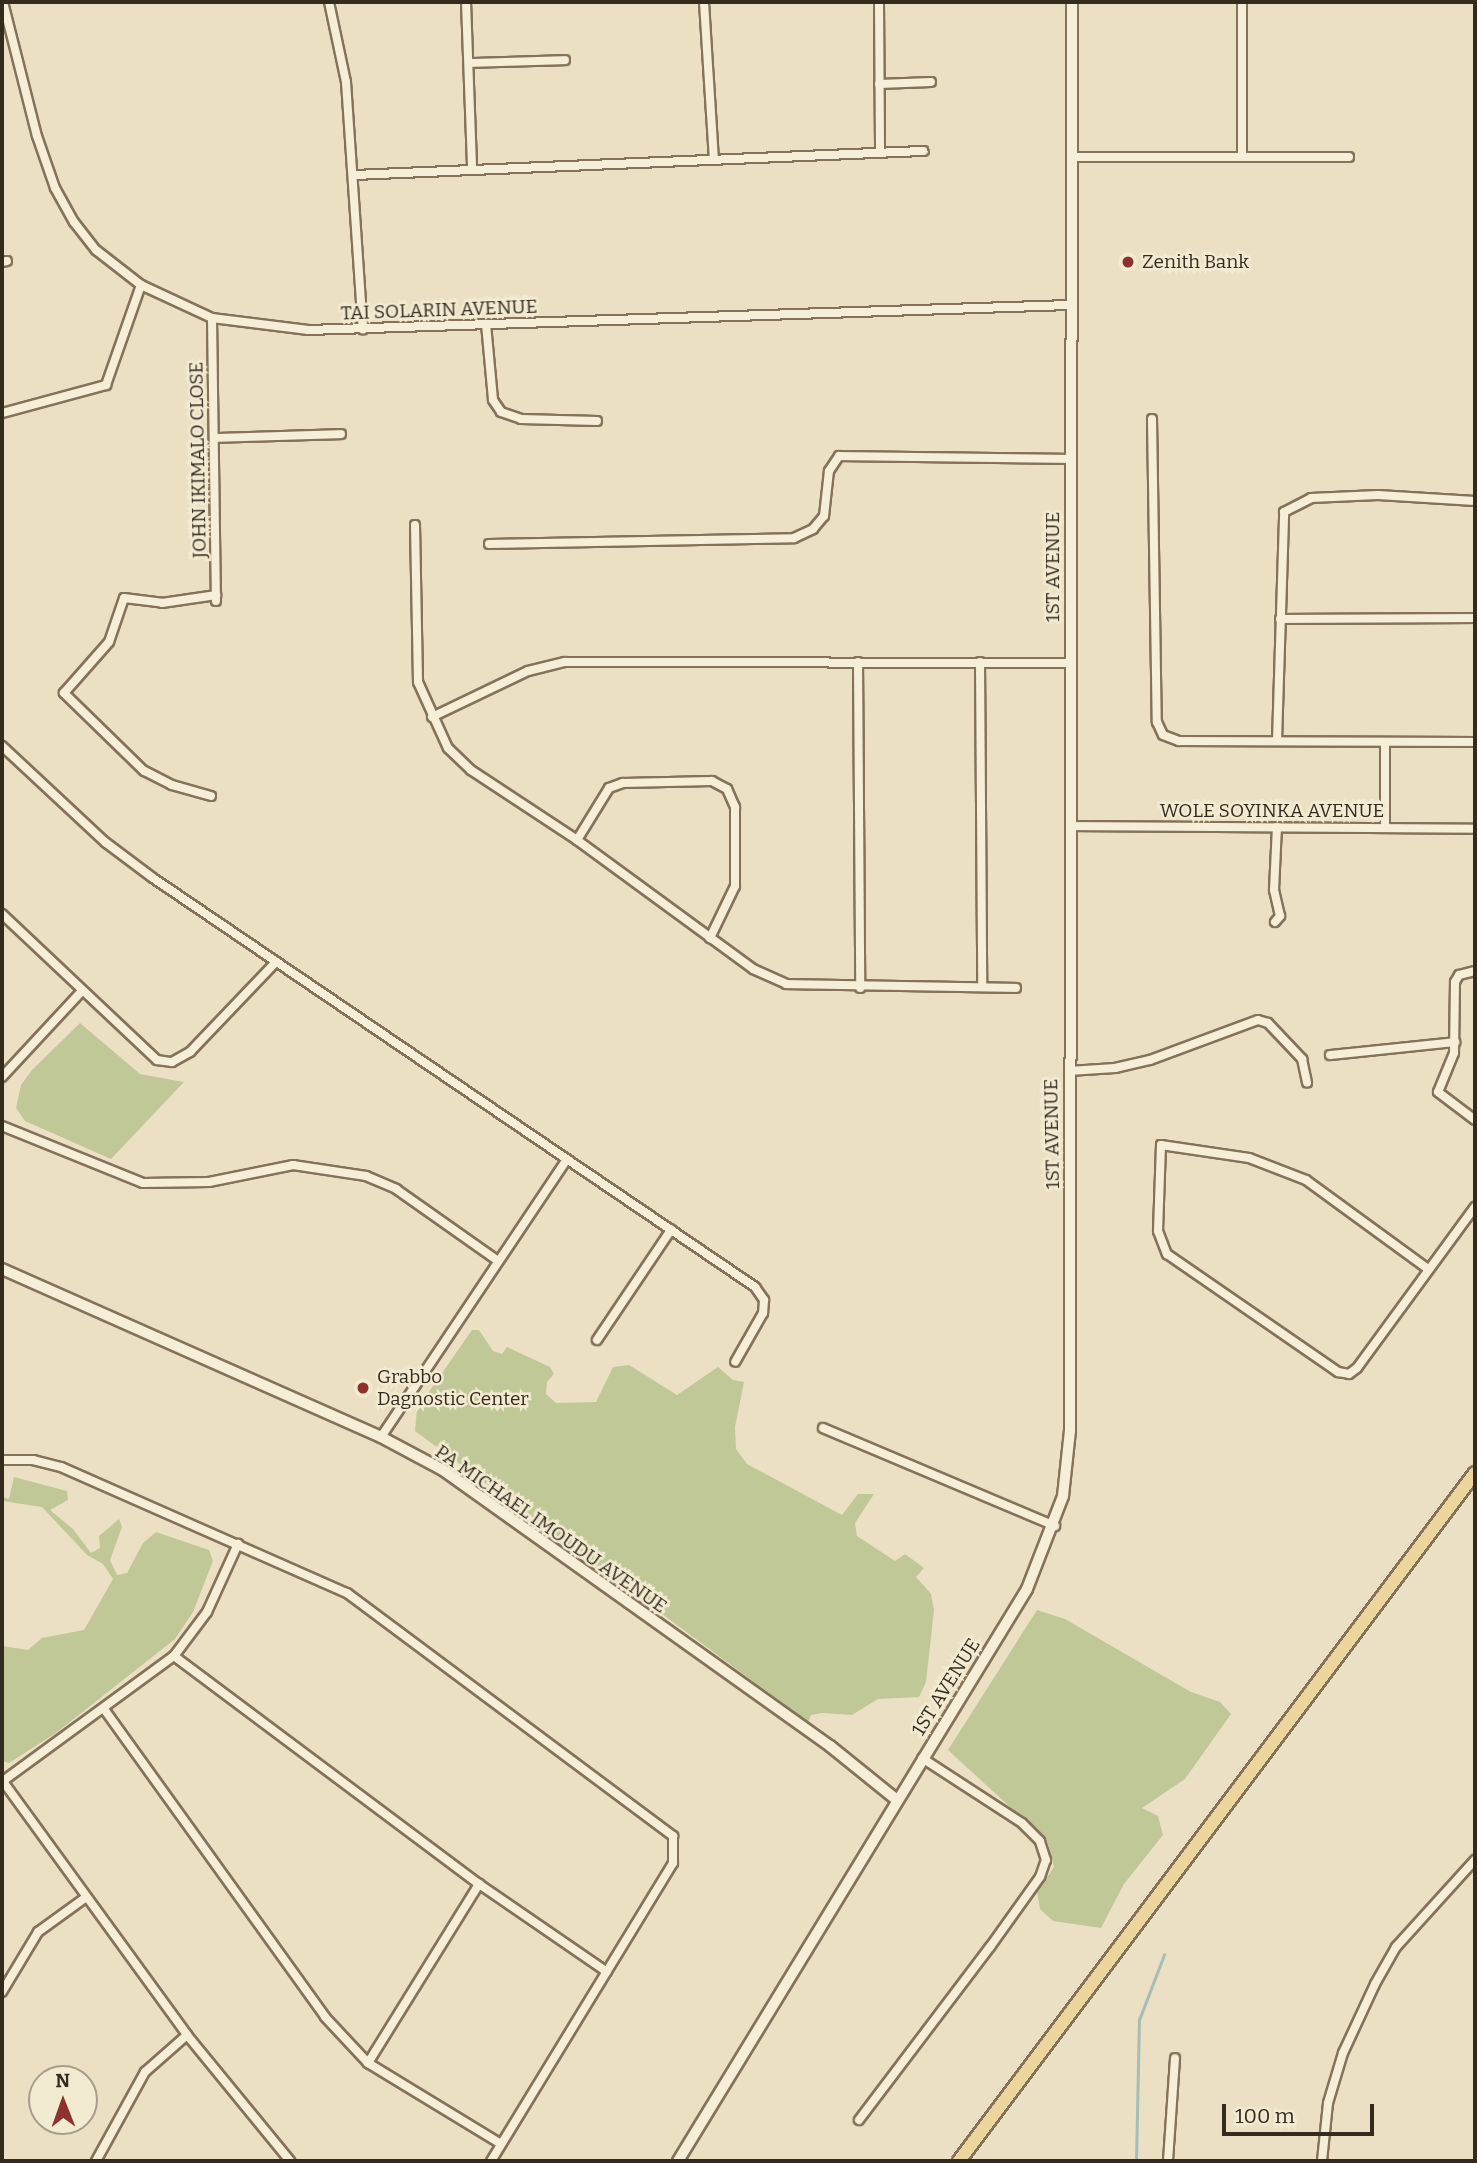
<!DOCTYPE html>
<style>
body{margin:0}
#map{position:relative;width:1477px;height:2163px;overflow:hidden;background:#ebe0c3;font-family:Bitter,serif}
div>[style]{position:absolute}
.green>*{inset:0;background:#c1c898}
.stream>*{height:2.5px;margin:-1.25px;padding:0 1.25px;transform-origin:1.25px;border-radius:1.25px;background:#a5beb7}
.roads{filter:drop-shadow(2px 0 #84725b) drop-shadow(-2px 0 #84725b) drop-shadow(0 2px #84725b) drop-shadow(0 -2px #84725b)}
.street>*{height:8px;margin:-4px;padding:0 4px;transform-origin:4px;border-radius:4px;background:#f6eed6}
.secondary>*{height:10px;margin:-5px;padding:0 5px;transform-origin:5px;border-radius:5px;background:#f6eed6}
.primary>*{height:12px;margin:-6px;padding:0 6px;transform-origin:6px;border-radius:6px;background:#ecd69d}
.dots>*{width:19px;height:19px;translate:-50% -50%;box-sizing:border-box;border:4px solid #f3ead2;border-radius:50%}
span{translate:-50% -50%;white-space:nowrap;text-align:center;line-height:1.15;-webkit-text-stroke:5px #f3ead2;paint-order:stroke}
.poi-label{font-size:19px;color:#352a1e}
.left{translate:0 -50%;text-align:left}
.street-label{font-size:19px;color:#352a1e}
.frame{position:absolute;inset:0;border:4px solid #352a1e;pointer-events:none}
.north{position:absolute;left:28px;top:2065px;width:70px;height:70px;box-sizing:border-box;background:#f3ead2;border:2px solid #a79d8a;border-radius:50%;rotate:359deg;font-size:19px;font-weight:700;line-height:28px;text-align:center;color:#352a1e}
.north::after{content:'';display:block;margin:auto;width:24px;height:32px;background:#8f322f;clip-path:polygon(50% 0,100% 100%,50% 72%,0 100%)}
.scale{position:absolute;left:1222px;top:2104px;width:152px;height:32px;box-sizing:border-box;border:4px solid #352a1e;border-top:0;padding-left:9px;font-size:21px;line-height:24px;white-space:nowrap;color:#352a1e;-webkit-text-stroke:5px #f3ead2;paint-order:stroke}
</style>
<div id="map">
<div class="green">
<div style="clip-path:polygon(80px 1023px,140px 1074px,184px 1082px,111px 1159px,25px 1121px,16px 1108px,21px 1085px,32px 1070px)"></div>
<div style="clip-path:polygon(472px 1330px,479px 1330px,493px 1351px,502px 1354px,507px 1347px,550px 1367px,554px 1374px,547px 1382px,546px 1394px,556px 1403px,596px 1402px,613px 1367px,629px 1365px,677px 1395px,718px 1367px,733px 1380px,744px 1382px,735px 1427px,736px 1449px,747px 1464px,842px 1515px,858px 1494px,874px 1494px,855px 1523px,857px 1536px,895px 1561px,905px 1554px,924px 1568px,916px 1577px,931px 1594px,934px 1610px,926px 1682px,919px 1697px,878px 1699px,852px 1715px,822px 1713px,811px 1715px,808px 1722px,415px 1431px,417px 1409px)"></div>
<div style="clip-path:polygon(14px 1477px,67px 1491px,68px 1500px,50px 1510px,73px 1529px,91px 1553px,100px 1548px,99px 1536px,119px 1519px,122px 1527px,110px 1560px,117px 1575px,127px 1573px,143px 1543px,156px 1532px,209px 1550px,213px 1561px,193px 1612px,175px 1639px,56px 1733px,9px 1763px,2px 1761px,2px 1646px,28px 1650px,42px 1638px,84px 1630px,113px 1579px,103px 1564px,87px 1555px,42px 1507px,2px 1501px,2px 1497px,9px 1499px)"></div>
<div style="clip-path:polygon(1037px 1610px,1065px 1619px,1191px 1692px,1220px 1702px,1231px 1714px,1185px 1779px,1142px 1808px,1158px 1816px,1163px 1835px,1124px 1884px,1101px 1928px,1053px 1921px,1040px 1909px,1037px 1892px,1054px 1867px,1047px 1841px,948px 1750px)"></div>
</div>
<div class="stream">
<div style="left:1136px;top:2161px;width:141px;rotate:-88.8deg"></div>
<div style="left:1139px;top:2020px;width:70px;rotate:-69deg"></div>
</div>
<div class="roads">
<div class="street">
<div style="left:3px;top:2px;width:138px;rotate:75.8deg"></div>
<div style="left:37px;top:136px;width:55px;rotate:70.9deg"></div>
<div style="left:55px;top:188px;width:39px;rotate:61deg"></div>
<div style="left:74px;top:222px;width:36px;rotate:52deg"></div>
<div style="left:96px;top:250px;width:57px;rotate:37.9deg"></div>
<div style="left:141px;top:285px;width:78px;rotate:24.9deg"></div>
<div style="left:212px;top:318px;width:97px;rotate:7.1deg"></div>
<div style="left:308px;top:330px;width:763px;rotate:-1.88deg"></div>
<div style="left:329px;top:2px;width:82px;rotate:78deg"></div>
<div style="left:346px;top:82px;width:248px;rotate:86.1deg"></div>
<div style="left:466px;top:2px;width:166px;rotate:87.9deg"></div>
<div style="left:704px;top:2px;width:158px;rotate:86.4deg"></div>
<div style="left:879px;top:2px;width:151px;rotate:89.6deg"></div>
<div style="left:1242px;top:2px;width:154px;rotate:90deg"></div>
<div style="left:470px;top:63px;width:95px;rotate:-1.8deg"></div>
<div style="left:879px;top:84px;width:52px;rotate:-2.2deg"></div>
<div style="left:1071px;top:157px;width:278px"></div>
<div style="left:354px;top:175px;width:570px;rotate:-2.42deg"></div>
<div style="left:2px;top:262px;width:5px;rotate:-11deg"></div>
<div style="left:212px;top:318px;width:283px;rotate:89.2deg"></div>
<div style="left:486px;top:324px;width:76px;rotate:84.7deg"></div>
<div style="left:493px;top:400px;width:14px;rotate:56deg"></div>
<div style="left:501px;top:412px;width:21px;rotate:19deg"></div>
<div style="left:521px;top:419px;width:76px;rotate:1.5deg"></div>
<div style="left:2px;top:413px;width:108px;rotate:-15.1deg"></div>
<div style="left:106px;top:385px;width:106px;rotate:-70.7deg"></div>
<div style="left:1152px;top:419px;width:303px;rotate:89.1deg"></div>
<div style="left:1157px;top:722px;width:14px;rotate:65deg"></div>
<div style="left:1163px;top:735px;width:17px;rotate:21deg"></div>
<div style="left:1179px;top:741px;width:296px;rotate:0.2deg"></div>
<div style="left:214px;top:438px;width:127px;rotate:-1.8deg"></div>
<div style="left:415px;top:525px;width:157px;rotate:88.9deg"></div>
<div style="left:418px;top:682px;width:72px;rotate:65.6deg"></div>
<div style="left:448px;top:748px;width:32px;rotate:44deg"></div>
<div style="left:471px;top:770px;width:127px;rotate:33.4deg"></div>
<div style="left:577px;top:840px;width:218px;rotate:36.2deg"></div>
<div style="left:753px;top:969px;width:36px;rotate:24deg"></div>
<div style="left:786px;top:984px;width:230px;rotate:1deg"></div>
<div style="left:489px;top:544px;width:305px;rotate:-1.1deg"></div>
<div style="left:794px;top:538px;width:21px;rotate:-25deg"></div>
<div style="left:813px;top:529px;width:17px;rotate:-50deg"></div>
<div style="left:824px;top:516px;width:45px;rotate:-83.7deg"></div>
<div style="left:829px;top:471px;width:18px;rotate:-56deg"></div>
<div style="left:839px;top:456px;width:232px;rotate:0.7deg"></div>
<div style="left:1280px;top:619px;width:195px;rotate:-0.3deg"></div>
<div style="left:858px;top:662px;width:326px;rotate:89.6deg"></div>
<div style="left:980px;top:662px;width:325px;rotate:89.6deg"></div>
<div style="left:432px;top:717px;width:106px;rotate:-25.6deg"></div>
<div style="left:528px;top:671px;width:38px;rotate:-14deg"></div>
<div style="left:565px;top:662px;width:506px;rotate:0.11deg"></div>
<div style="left:1277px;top:741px;width:229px;rotate:-88.2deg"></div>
<div style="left:1284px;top:512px;width:30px;rotate:-27deg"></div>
<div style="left:1311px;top:498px;width:67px;rotate:-2.6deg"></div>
<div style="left:1378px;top:495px;width:97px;rotate:3.5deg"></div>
<div style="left:1385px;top:742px;width:85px;rotate:90deg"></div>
<div style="left:2px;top:746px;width:141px;rotate:43deg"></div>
<div style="left:105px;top:842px;width:60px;rotate:36.9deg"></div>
<div style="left:153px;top:878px;width:728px;rotate:34.19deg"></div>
<div style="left:755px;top:1287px;width:16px;rotate:55deg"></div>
<div style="left:764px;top:1300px;width:13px;rotate:94deg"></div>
<div style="left:763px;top:1313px;width:56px;rotate:119.7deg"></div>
<div style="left:211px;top:796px;width:41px;rotate:-164.2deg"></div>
<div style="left:172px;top:785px;width:31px;rotate:-153deg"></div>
<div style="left:144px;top:771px;width:112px;rotate:-135.7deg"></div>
<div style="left:64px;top:693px;width:68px;rotate:-48.6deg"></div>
<div style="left:109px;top:642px;width:46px;rotate:-71.2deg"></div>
<div style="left:124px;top:598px;width:38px;rotate:7deg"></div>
<div style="left:162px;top:603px;width:55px;rotate:-8.4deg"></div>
<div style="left:1070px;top:826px;width:405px;rotate:0.4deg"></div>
<div style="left:577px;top:840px;width:61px;rotate:-58.4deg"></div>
<div style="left:609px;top:788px;width:15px;rotate:-20deg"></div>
<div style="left:623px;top:783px;width:89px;rotate:-1.3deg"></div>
<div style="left:712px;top:781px;width:17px;rotate:28deg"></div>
<div style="left:727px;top:789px;width:20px;rotate:66deg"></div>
<div style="left:735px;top:807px;width:79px;rotate:90deg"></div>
<div style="left:735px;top:886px;width:58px;rotate:115.7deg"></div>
<div style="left:2px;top:914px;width:213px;rotate:43.3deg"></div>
<div style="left:157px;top:1060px;width:15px;rotate:8deg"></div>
<div style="left:172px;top:1062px;width:21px;rotate:-29deg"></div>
<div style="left:190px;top:1052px;width:124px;rotate:-46.3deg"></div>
<div style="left:1275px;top:922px;width:8px;rotate:-50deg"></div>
<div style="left:1280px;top:916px;width:27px;rotate:-103deg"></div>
<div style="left:1274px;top:890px;width:63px;rotate:-87.3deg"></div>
<div style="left:1475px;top:971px;width:16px;rotate:166deg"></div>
<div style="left:1459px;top:975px;width:8px;rotate:120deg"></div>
<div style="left:1455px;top:982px;width:71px;rotate:90.8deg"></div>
<div style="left:1454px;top:1053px;width:42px;rotate:112.3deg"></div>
<div style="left:1438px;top:1092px;width:46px;rotate:37.1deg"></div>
<div style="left:1330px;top:1055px;width:126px;rotate:-5.9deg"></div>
<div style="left:1069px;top:1071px;width:46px;rotate:-3.7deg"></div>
<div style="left:1115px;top:1068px;width:36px;rotate:-13deg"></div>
<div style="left:1150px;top:1060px;width:115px;rotate:-20.3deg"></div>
<div style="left:1258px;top:1020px;width:10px;rotate:17deg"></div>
<div style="left:1268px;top:1023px;width:50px;rotate:46.6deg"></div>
<div style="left:1302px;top:1059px;width:24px;rotate:78deg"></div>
<div style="left:2px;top:1077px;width:116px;rotate:-47.1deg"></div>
<div style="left:2px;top:1126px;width:152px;rotate:22deg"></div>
<div style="left:143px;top:1183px;width:66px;rotate:-0.9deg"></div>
<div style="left:209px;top:1182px;width:86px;rotate:-11.4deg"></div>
<div style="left:293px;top:1165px;width:74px;rotate:8.6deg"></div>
<div style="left:366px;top:1176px;width:33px;rotate:23deg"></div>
<div style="left:396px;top:1189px;width:125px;rotate:35.2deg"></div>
<div style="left:1428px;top:1269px;width:151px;rotate:-143.9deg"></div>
<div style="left:1306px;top:1180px;width:61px;rotate:-158.9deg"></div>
<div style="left:1249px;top:1158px;width:89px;rotate:-171.6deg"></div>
<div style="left:1161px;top:1145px;width:86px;rotate:92deg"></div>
<div style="left:1158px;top:1231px;width:25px;rotate:69deg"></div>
<div style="left:1167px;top:1254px;width:208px;rotate:34.6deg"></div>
<div style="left:1338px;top:1372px;width:11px;rotate:10deg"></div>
<div style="left:1349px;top:1374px;width:10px;rotate:-37deg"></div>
<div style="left:1357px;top:1368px;width:200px;rotate:-53.8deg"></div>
<div style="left:597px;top:1340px;width:133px;rotate:-56.1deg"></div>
<div style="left:823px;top:1428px;width:252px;rotate:22.9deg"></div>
<div style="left:381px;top:1437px;width:334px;rotate:-56.2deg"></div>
<div style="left:2px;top:1460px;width:31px"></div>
<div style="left:33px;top:1460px;width:29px;rotate:14deg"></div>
<div style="left:61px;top:1467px;width:313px;rotate:23.8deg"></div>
<div style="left:347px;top:1593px;width:407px;rotate:36.7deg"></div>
<div style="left:673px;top:1836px;width:27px;rotate:90deg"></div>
<div style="left:673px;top:1863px;width:349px;rotate:121.4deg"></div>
<div style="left:174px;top:1656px;width:381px;rotate:36.8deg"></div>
<div style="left:479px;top:1884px;width:155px;rotate:34.5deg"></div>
<div style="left:104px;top:1709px;width:379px;rotate:54.3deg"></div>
<div style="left:325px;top:2017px;width:63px;rotate:46.9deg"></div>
<div style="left:368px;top:2063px;width:156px;rotate:31.3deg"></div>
<div style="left:2px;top:1780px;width:315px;rotate:54deg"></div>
<div style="left:187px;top:2035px;width:163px;rotate:50.7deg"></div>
<div style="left:3px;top:1781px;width:212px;rotate:-36.2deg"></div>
<div style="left:174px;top:1656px;width:55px;rotate:-53.1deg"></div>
<div style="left:207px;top:1612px;width:75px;rotate:-65.5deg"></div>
<div style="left:2px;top:1992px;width:70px;rotate:-59deg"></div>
<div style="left:38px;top:1932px;width:58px;rotate:-35.9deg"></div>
<div style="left:368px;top:2063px;width:211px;rotate:-58.2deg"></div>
<div style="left:859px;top:2120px;width:217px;rotate:-52.9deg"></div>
<div style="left:990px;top:1947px;width:86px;rotate:-54.5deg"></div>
<div style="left:1040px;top:1877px;width:18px;rotate:-71deg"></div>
<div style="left:1046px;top:1860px;width:20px;rotate:-108deg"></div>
<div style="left:1040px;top:1841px;width:25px;rotate:-135deg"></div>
<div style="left:1022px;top:1823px;width:119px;rotate:-147deg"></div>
<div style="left:96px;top:2161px;width:102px;rotate:-61.2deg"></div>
<div style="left:145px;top:2072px;width:56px;rotate:-41.4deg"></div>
<div style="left:1168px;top:2161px;width:103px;rotate:-86.1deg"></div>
<div style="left:1322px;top:2161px;width:58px;rotate:-84.1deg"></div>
<div style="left:1328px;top:2103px;width:52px;rotate:-73.3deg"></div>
<div style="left:1343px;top:2053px;width:76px;rotate:-65.1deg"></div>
<div style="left:1375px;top:1984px;width:43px;rotate:-60.4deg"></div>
<div style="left:1396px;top:1947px;width:118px;rotate:-47.8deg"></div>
</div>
<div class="secondary">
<div style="left:2px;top:1269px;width:415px;rotate:23.9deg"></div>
<div style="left:381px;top:1437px;width:70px;rotate:28deg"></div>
<div style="left:443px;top:1470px;width:475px;rotate:35.5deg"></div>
<div style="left:830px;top:1746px;width:86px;rotate:38.9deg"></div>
<div style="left:678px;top:2161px;width:670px;rotate:-58.61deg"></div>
<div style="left:1027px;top:1589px;width:100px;rotate:-68.8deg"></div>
<div style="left:1063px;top:1496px;width:65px;rotate:-83.9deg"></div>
<div style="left:1070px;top:1431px;width:1429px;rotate:-89.92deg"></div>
</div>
<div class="primary">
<div style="left:959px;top:2161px;width:860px;rotate:-53.13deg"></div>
</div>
</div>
<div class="dots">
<div style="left:1128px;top:262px;background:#8f322f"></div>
<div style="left:363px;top:1388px;background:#8f322f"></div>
</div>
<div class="poi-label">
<span class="left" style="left:1142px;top:262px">Zenith Bank</span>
<span class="left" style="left:377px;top:1388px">Grabbo<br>Dagnostic Center</span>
</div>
<div class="street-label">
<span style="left:439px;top:310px;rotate:-2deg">TAI SOLARIN AVENUE</span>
<span style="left:198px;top:460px;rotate:-91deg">JOHN IKIMALO CLOSE</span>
<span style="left:1053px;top:567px;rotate:-90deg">1ST AVENUE</span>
<span style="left:1272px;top:811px">WOLE SOYINKA AVENUE</span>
<span style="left:1052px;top:1134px;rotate:-91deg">1ST AVENUE</span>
<span style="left:551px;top:1529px;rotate:35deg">PA MICHAEL IMOUDU AVENUE</span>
<span style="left:946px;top:1687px;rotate:-58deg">1ST AVENUE</span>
</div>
<div class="frame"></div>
<div class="north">N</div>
<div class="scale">100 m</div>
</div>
